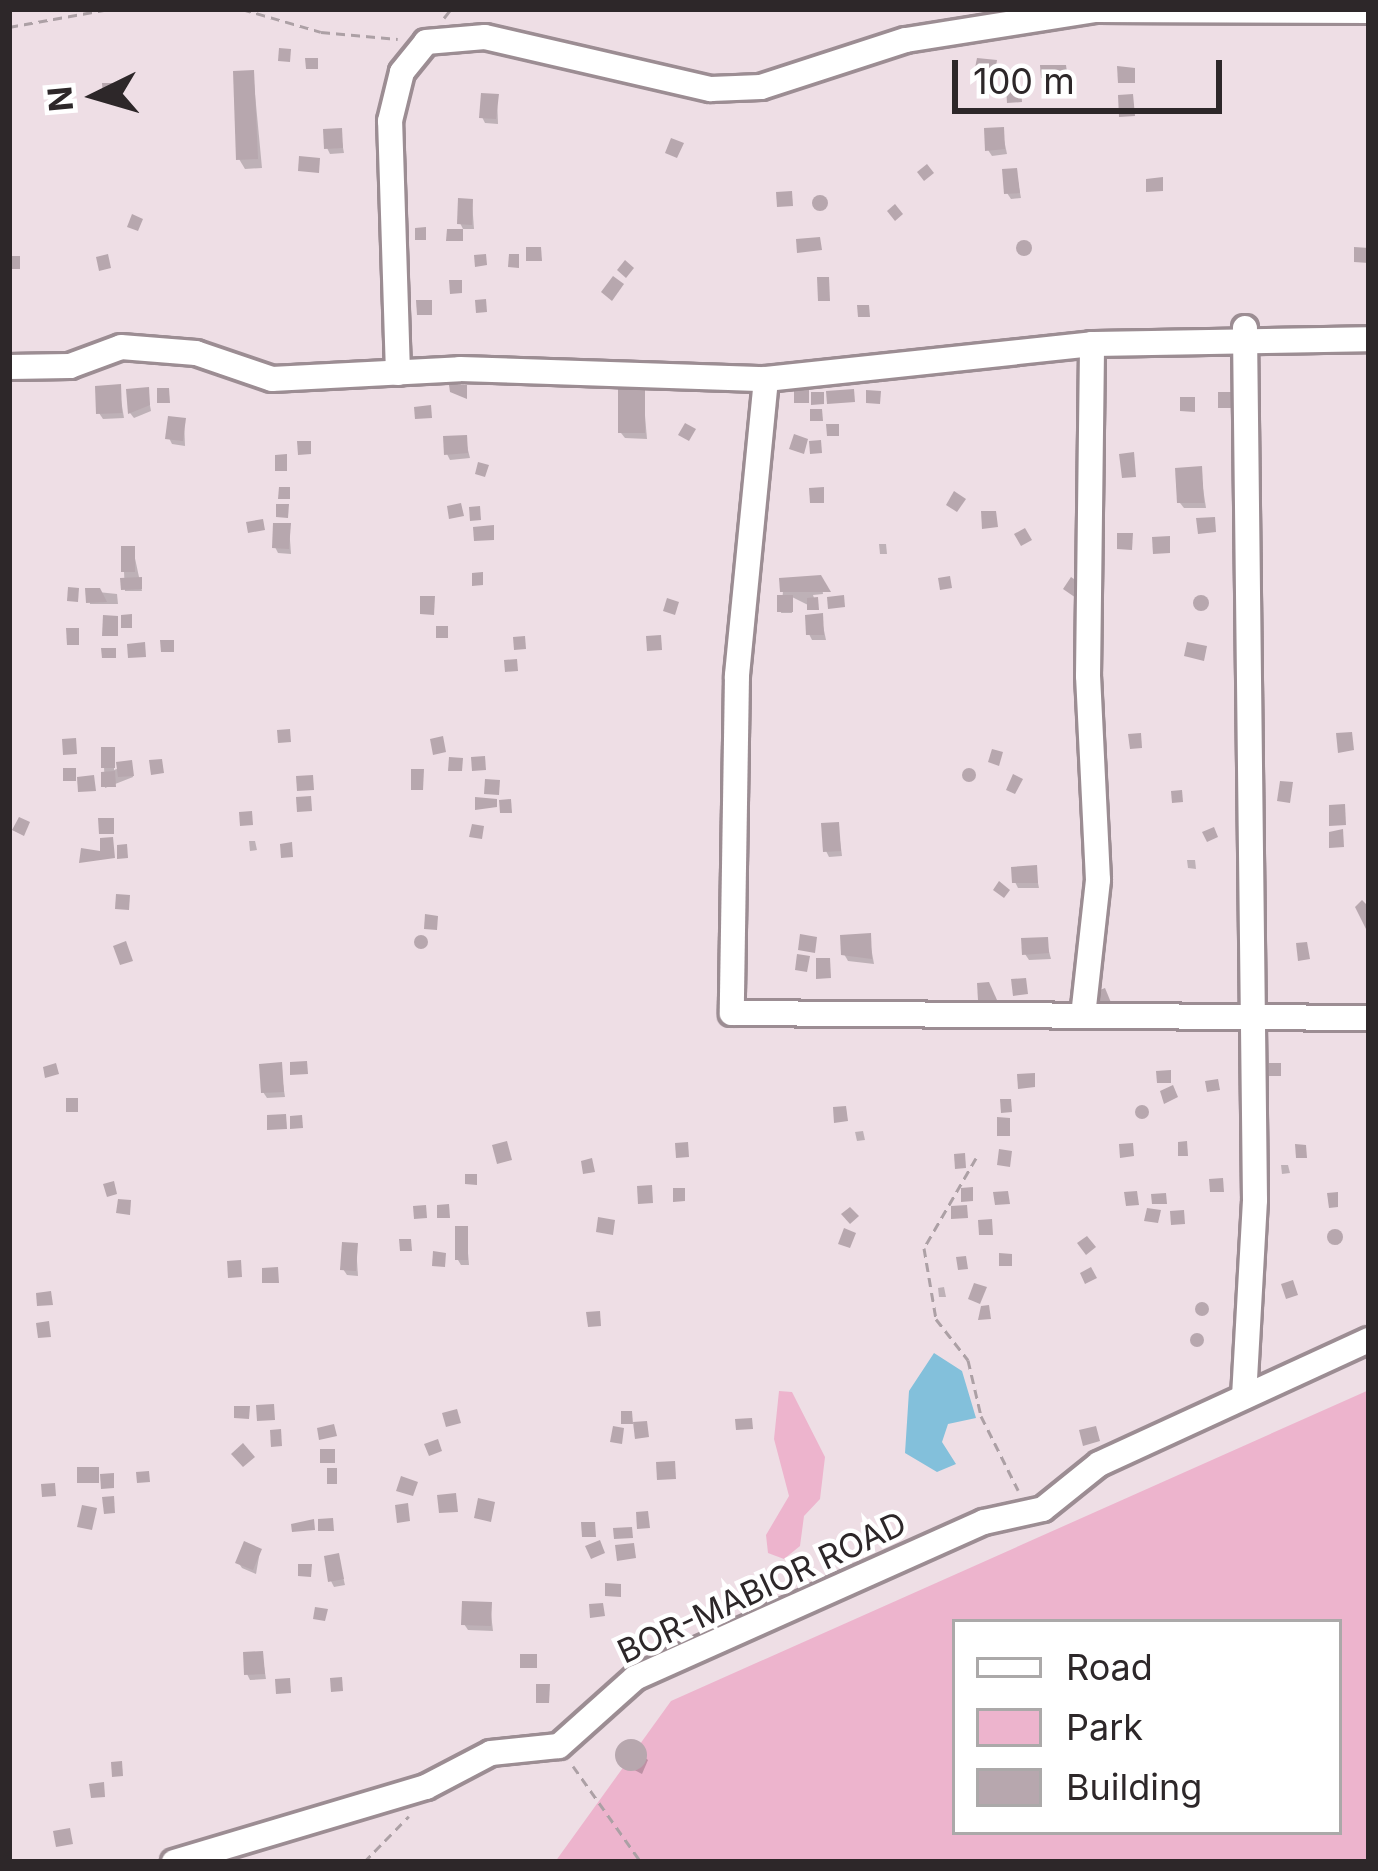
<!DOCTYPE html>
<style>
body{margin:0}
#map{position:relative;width:1378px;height:1871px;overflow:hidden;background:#eedee5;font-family:Inter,sans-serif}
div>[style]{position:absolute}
.green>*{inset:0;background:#edb4cd}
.water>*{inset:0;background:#83c0db}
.shadow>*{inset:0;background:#0003}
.building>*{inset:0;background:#b7a7ae}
.round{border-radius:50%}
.path>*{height:3px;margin-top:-1.5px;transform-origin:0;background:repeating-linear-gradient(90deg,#aca0a5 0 9px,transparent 0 15px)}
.roads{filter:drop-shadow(3px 0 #9c8d93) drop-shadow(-3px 0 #9c8d93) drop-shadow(0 3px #9c8d93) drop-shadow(0 -3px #9c8d93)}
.minor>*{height:24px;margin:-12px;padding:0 12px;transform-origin:12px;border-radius:12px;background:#fff}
span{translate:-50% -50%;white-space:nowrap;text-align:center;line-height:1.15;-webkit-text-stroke:9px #fff;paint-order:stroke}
.street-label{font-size:33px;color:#2d2729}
.frame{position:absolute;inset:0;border:12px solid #2d2729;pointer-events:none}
.legend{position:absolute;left:952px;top:1619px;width:390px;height:216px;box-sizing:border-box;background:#fff;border:3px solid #aba9a9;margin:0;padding:15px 21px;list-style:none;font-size:36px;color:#2d2729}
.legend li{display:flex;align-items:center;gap:24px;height:60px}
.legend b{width:60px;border:3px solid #aba9a9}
.north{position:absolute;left:36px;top:36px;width:120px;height:120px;-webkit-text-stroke:9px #fff;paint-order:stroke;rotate:265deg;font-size:33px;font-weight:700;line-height:48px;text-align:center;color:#2d2729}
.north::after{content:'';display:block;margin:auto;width:42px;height:54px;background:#2d2729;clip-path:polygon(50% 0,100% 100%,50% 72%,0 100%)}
.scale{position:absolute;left:952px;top:60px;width:270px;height:54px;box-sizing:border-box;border:6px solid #2d2729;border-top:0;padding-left:15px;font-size:36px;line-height:42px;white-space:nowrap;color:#2d2729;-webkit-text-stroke:9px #fff;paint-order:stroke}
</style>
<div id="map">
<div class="green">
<div style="clip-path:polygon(evenodd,1369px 1390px,1369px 1862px,555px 1862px,671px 1701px,1369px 1390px,955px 1622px,1339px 1622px,1339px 1832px,955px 1832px,955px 1622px)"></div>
<div style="clip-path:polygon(779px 1391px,792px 1392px,825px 1457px,820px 1499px,804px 1516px,800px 1546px,784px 1559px,768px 1553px,766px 1535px,789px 1496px,774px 1439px)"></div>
</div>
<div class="water">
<div style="clip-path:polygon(934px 1353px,962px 1371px,976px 1418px,948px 1424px,942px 1442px,956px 1464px,937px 1472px,905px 1453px,909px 1391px)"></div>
</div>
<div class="shadow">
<div style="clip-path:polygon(1064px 68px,1069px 85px,1047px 83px,1044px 77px)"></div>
<div style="clip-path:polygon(253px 73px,262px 168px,245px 169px,239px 159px)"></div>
<div style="clip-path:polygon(497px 97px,498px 124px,485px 123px,482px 117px)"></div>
<div style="clip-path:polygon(1002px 130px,1007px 154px,992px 156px,988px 150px)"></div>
<div style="clip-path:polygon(340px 131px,344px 153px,330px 154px,327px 148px)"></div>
<div style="clip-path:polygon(1016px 171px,1021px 198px,1011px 199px,1007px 193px)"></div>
<div style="clip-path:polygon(472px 202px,474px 229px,463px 229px,460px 223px)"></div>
<div style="clip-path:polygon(119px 388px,124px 418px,103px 419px,99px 413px)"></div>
<div style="clip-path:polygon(147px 390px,151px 411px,134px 418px,130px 413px)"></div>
<div style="clip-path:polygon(643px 392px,647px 439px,625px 438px,621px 433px)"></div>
<div style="clip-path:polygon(184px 421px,185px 446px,172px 444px,169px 438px)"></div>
<div style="clip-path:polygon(465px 438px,470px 458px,450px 460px,447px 454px)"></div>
<div style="clip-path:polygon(1200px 469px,1206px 508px,1184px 508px,1180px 503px)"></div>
<div style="clip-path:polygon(289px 526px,291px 554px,278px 553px,275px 547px)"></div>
<div style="clip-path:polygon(879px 544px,886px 544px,887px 554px,880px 554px)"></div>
<div style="clip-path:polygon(133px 549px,142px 591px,125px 591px,124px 572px)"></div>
<div style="clip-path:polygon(822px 584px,823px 594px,813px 595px,818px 610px,790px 596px,792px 613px,781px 613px,783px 591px)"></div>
<div style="clip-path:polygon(88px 591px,117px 594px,118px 604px,90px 604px)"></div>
<div style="clip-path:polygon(821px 616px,826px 640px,812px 640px,809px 634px)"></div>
<div style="clip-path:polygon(114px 752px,114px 770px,131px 764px,133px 777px,105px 788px,104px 767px)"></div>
<div style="clip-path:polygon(838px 825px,842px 856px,829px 857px,826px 851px)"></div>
<div style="clip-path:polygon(249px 841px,255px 841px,257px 850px,250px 851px)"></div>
<div style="clip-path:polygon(1187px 860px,1195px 860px,1196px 869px,1188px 868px)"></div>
<div style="clip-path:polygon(1035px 868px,1039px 888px,1018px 888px,1015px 882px)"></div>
<div style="clip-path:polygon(869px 936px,874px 964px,848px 961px,844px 954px)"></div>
<div style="clip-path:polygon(1046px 940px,1051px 959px,1029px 960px,1025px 954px)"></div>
<div style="clip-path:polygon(280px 1065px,285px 1097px,267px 1098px,263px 1092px)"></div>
<div style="clip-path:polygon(863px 1131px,865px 1140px,857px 1141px,855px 1132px)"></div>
<div style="clip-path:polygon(1281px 1165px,1288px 1165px,1290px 1173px,1282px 1174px)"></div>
<div style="clip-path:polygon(466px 1229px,469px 1265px,461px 1265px,458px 1260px)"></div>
<div style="clip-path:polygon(1335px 1232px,1342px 1240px,1337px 1245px,1330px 1237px)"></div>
<div style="clip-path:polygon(356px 1246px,358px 1276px,347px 1275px,343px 1269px)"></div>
<div style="clip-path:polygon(944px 1287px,946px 1297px,939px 1297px,938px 1288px)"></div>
<div style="clip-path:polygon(260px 1551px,256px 1574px,242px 1568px,238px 1562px)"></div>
<div style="clip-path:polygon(338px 1556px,345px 1585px,334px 1587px,331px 1581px)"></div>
<div style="clip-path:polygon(490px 1605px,493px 1631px,468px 1630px,464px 1624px)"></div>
<div style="clip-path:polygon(262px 1654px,266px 1679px,250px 1680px,247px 1674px)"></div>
<div style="clip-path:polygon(627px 1744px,648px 1760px,642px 1774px,619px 1762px)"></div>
</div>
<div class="building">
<div style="clip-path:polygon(279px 48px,291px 49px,290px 62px,278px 61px)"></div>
<div style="clip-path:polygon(305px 58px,318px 58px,318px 69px,306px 69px)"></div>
<div style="clip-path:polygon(977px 58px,997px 60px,995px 72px,975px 68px)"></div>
<div style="clip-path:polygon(1040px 65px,1066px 65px,1068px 80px,1041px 78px)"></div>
<div style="clip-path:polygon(1117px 66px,1135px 68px,1135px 83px,1118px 83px)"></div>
<div style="clip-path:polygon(254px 70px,258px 159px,236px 160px,233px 71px)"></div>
<div style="clip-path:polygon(102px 83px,115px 83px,115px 95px,103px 96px)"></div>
<div style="clip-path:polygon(1021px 87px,1022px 102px,1007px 103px,1006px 88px)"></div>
<div style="clip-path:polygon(481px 93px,499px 94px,496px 119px,479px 118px)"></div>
<div style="clip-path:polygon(1133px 94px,1135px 116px,1119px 117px,1118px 95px)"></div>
<div style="clip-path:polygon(1004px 127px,1005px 149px,985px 151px,984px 128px)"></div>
<div style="clip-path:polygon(342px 128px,343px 148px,324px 149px,323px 129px)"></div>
<div style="clip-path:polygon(671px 138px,684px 143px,677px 158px,665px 153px)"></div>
<div style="clip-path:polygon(299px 156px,320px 158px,319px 173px,298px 171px)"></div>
<div style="clip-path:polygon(927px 164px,934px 173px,924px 181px,917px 172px)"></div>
<div style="clip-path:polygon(1017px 168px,1020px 193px,1004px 194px,1002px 169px)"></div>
<div style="clip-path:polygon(1163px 177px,1163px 191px,1146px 192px,1146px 179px)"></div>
<div style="clip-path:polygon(792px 191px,793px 206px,777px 207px,776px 192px)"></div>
<div class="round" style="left:812px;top:195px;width:16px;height:16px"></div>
<div style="clip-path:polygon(458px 198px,473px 199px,472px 225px,457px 224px)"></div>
<div style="clip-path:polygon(895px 204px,903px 214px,895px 221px,887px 211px)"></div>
<div style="clip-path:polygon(132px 214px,143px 219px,138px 231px,127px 227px)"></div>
<div style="clip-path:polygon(426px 227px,426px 240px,415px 240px,415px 228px)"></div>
<div style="clip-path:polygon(447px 229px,463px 229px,463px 241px,446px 241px)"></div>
<div style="clip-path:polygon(820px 237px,822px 250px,797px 253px,796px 239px)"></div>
<div class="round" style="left:1016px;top:240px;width:16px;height:16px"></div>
<div style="clip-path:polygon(526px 247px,541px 247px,542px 261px,526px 261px)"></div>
<div style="clip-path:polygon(1354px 247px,1369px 248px,1369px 263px,1354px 262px)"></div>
<div style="clip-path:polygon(108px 254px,111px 268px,99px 271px,96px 257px)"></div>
<div style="clip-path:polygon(486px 254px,487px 265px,475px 267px,474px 255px)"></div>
<div style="clip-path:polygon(509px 254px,519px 254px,519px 268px,508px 267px)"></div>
<div style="clip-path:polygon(9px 256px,20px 256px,20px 269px,9px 269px)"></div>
<div style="clip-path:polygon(625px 260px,634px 268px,626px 278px,617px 270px)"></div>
<div style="clip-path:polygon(613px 276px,624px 284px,612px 301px,601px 292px)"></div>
<div style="clip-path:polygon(817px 277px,829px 277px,830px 301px,818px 301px)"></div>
<div style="clip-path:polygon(449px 280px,462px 280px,462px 293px,450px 294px)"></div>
<div style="clip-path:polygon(486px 299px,487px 312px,476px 313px,475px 300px)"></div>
<div style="clip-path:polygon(416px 300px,432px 300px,432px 315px,417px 315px)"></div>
<div style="clip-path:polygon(857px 305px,869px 305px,870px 317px,858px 317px)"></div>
<div style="clip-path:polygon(121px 384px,122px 413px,96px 414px,95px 386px)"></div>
<div style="clip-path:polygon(449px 385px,467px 385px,467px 399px,450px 392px)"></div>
<div style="clip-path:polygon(149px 387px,150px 405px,128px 414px,126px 389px)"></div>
<div style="clip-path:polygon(809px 387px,809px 403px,794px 403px,794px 388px)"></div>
<div style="clip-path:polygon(157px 388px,169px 388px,170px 403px,157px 403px)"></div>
<div style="clip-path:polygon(618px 389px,645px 389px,645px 433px,618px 433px)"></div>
<div style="clip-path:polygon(854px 389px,855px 402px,827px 404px,826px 391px)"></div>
<div style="clip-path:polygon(866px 390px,881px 391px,880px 404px,866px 403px)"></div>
<div style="clip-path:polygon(811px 392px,824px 392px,824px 404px,811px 405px)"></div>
<div style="clip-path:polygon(1218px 392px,1234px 392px,1235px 408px,1218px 408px)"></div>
<div style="clip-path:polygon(1180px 397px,1195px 397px,1195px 412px,1180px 411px)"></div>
<div style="clip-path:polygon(431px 405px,432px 418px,415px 419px,414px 407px)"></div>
<div style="clip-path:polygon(810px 409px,822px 409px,823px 421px,810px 421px)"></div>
<div style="clip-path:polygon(168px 416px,186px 418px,183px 441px,165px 439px)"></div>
<div style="clip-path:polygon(685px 423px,696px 429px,689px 441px,678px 435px)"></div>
<div style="clip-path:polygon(826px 424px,839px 424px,839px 436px,827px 436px)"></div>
<div style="clip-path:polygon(794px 434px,808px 439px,804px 454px,789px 449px)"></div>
<div style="clip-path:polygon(467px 435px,468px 453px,444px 455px,443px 436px)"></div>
<div style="clip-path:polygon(821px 440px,822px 453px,810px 454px,809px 441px)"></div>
<div style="clip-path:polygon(297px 441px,311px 441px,311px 454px,298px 455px)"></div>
<div style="clip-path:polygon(1134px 452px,1136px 477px,1122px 478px,1119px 454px)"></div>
<div style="clip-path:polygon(287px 454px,287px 471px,275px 471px,275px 455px)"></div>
<div style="clip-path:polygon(478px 462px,489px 465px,485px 477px,475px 474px)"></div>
<div style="clip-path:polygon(1202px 466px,1204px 503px,1177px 503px,1175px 468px)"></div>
<div style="clip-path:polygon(279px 487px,290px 487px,290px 499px,278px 499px)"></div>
<div style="clip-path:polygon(824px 487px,824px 503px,810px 503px,809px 488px)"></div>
<div style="clip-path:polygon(954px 491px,966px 499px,957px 512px,946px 505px)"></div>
<div style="clip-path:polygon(461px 503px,464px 516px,449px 519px,447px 506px)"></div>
<div style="clip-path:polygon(276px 504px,289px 504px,288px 518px,276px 517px)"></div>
<div style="clip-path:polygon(480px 506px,481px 520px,470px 521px,469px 507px)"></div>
<div style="clip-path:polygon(981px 511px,996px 511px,998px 527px,982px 529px)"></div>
<div style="clip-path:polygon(1215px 517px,1216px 532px,1198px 534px,1196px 518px)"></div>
<div style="clip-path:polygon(263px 519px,265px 530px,248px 533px,246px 522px)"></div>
<div style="clip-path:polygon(273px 523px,291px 523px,289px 549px,272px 548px)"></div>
<div style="clip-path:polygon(494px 525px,494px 540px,474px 541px,473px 527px)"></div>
<div style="clip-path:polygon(1025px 528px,1032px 540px,1021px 546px,1014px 534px)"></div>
<div style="clip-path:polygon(1117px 533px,1133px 533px,1132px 550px,1117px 549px)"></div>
<div style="clip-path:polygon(1170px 536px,1170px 553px,1153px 554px,1152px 537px)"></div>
<div style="clip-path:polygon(121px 546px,135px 546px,135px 572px,121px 572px)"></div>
<div style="clip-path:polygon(483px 572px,483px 585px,472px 586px,472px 573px)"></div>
<div style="clip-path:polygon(821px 575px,831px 592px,780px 592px,779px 578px)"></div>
<div style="clip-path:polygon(950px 576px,952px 588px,940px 590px,938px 578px)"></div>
<div style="clip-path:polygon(142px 577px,142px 589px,121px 590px,120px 578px)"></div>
<div style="clip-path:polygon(1071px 577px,1087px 588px,1079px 600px,1063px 589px)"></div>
<div style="clip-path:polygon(68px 587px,79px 588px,78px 602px,67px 601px)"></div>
<div style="clip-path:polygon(85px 588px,100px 588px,107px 602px,86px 603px)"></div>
<div style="clip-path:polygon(777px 595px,793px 595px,793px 612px,777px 612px)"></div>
<div style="clip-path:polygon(844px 595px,845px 607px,828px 609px,827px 597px)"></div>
<div class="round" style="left:1193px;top:595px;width:16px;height:16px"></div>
<div style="clip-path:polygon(420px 596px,435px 596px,434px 615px,420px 614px)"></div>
<div style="clip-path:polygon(818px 597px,819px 610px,807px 610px,807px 598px)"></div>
<div style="clip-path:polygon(667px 598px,679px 602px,675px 615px,663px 611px)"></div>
<div style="clip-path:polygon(823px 613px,824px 635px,806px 635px,805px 615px)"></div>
<div style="clip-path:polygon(132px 614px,132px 628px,121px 628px,121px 615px)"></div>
<div style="clip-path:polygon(103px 615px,118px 616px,118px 636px,102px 636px)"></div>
<div style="clip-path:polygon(436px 626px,448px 626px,448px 638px,436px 638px)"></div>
<div style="clip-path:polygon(66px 628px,79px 628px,79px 645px,67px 645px)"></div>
<div style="clip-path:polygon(661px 635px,662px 650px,647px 651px,646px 636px)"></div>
<div style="clip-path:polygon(525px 636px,526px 649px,514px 650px,513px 637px)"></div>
<div style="clip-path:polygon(160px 640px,174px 640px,174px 652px,161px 652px)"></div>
<div style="clip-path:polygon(145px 642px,146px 657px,128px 658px,127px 644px)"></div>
<div style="clip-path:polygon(1187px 642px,1207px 646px,1204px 661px,1184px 656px)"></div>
<div style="clip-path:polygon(101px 648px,116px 648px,116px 658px,102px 658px)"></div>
<div style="clip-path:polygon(517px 659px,518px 671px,505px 672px,504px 660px)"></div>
<div style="clip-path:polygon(290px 729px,291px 742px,278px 743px,277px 730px)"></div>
<div style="clip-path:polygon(1352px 732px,1354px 750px,1338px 753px,1336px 733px)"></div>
<div style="clip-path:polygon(1141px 733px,1142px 748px,1130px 749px,1128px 734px)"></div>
<div style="clip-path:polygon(443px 736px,446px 752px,433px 755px,430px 739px)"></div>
<div style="clip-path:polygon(76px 738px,77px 754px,63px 755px,62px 739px)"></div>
<div style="clip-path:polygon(101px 747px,115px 747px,115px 768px,101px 768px)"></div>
<div style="clip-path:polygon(992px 749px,1003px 752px,999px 766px,988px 762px)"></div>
<div style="clip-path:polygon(485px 756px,486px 770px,472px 771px,471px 757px)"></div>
<div style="clip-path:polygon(449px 757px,463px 758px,462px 771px,448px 771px)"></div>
<div style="clip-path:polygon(162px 759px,164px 773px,151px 775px,149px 760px)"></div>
<div style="clip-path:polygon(132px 760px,134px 776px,118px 777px,116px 762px)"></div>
<div class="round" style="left:962px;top:768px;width:14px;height:14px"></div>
<div style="clip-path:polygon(63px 768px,76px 768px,76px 781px,63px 781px)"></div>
<div style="clip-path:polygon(411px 769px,424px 769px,423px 790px,411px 790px)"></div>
<div style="clip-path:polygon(115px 771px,116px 787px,101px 787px,101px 772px)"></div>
<div style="clip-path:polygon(1013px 774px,1023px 779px,1015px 794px,1006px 790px)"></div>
<div style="clip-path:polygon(94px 775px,96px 791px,78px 792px,77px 777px)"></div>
<div style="clip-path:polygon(313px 775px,314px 790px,297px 791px,296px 776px)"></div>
<div style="clip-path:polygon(485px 779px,500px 780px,499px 795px,484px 794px)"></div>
<div style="clip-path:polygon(1280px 781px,1293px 782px,1290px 803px,1277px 801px)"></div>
<div style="clip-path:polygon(1182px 790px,1183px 802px,1172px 803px,1171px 791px)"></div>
<div style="clip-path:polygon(311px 796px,312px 811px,297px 812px,296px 797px)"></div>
<div style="clip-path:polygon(475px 797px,497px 799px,497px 807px,475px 810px)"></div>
<div style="clip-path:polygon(511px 799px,512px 813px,500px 813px,499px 800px)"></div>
<div style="clip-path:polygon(1345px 804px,1346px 825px,1329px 826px,1329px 805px)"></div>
<div style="clip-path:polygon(252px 811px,253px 825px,240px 826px,239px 812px)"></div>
<div style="clip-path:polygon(19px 817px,30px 822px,24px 836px,12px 830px)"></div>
<div style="clip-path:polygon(98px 818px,114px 818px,114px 834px,99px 834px)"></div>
<div style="clip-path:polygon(839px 822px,841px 851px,823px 852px,821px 823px)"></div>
<div style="clip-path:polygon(472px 824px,484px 826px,482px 839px,469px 837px)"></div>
<div style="clip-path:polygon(1214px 827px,1218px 837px,1207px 842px,1202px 832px)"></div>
<div style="clip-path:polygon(1343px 829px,1344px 847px,1329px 848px,1329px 832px)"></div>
<div style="clip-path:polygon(113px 837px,115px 858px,79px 863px,81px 848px,100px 851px,100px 838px)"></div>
<div style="clip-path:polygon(292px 842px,293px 857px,281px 858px,280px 844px)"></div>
<div style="clip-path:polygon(127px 844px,128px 858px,117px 859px,117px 845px)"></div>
<div style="clip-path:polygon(1037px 865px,1038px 883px,1012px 883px,1011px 867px)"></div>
<div style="clip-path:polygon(999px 881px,1010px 890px,1004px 898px,993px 890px)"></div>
<div style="clip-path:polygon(116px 894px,130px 895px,129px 910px,115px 909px)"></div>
<div style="clip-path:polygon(1362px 900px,1369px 907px,1369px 935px,1355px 907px)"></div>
<div style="clip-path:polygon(425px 914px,438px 916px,437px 930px,424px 929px)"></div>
<div style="clip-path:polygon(871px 933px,872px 959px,841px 955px,840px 935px)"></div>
<div style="clip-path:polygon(800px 934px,817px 937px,815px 953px,798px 950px)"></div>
<div class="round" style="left:414px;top:935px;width:14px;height:14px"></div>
<div style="clip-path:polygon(1048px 937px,1049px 953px,1022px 955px,1021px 938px)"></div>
<div style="clip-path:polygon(126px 941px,133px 961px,120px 965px,113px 946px)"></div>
<div style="clip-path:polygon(1307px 942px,1310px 959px,1298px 961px,1296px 943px)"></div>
<div style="clip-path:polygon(797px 954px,810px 956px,807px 972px,795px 970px)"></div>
<div style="clip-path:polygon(816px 958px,830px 958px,831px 978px,816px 979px)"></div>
<div style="clip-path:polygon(1026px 978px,1028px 994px,1013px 996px,1011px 979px)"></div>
<div style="clip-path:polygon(989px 982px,997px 1000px,978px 1000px,977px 983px)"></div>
<div style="clip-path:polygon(1105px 988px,1112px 1005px,1099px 1010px,1092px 993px)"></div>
<div style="clip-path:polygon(307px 1061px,308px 1074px,290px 1075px,290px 1062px)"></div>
<div style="clip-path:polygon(282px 1062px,284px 1092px,261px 1093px,259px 1064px)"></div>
<div style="clip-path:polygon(56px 1063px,59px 1074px,45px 1078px,43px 1067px)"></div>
<div style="clip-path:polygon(1269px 1063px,1281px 1063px,1281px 1076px,1269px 1076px)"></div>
<div style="clip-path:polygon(1171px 1070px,1171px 1083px,1157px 1083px,1156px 1071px)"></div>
<div style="clip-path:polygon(1035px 1073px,1035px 1087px,1018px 1089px,1017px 1074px)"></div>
<div style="clip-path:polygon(1218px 1079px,1220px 1090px,1207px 1092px,1205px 1081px)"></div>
<div style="clip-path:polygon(1173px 1085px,1178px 1097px,1164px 1104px,1160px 1091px)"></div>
<div style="clip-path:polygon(66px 1098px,78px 1098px,78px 1112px,66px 1112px)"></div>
<div style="clip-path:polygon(1000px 1099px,1011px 1099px,1012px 1112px,1001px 1113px)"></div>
<div class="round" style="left:1135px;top:1105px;width:14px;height:14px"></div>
<div style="clip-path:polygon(846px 1106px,848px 1121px,834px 1123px,833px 1107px)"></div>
<div style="clip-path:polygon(286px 1114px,287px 1129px,267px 1130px,267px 1115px)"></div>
<div style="clip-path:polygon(302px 1115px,303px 1128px,290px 1129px,290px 1116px)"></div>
<div style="clip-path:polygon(997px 1117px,1010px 1118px,1010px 1136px,997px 1136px)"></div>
<div style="clip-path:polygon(507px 1141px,512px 1160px,497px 1164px,492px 1145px)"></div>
<div style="clip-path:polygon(1187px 1141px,1188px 1156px,1178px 1156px,1178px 1142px)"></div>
<div style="clip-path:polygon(688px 1142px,689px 1157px,676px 1158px,675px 1143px)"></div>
<div style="clip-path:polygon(1133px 1143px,1134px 1156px,1120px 1158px,1119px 1144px)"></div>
<div style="clip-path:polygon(1295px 1144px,1306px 1145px,1307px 1158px,1296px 1158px)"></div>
<div style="clip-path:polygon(999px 1149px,1012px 1151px,1010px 1167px,997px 1165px)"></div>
<div style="clip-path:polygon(965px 1153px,966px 1168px,955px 1169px,954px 1154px)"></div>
<div style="clip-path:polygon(592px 1158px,595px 1172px,583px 1174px,581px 1161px)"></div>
<div style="clip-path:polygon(465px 1174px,477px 1174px,477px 1185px,465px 1184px)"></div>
<div style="clip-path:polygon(1223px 1178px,1224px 1192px,1210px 1192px,1209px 1179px)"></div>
<div style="clip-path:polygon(114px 1181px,117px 1194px,107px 1197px,103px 1184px)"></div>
<div style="clip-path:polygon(652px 1185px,653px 1203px,638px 1204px,637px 1186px)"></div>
<div style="clip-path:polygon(973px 1187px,973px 1201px,961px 1202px,961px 1188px)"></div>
<div style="clip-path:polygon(673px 1188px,685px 1188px,685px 1201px,673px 1202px)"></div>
<div style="clip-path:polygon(1008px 1191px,1010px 1204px,995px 1205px,993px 1192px)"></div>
<div style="clip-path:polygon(1137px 1191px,1139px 1205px,1126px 1206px,1124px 1192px)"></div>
<div style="clip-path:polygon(1338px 1192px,1338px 1207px,1329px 1208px,1327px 1193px)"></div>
<div style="clip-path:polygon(1166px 1193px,1167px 1204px,1152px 1204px,1151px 1194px)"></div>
<div style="clip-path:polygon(118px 1199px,131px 1200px,130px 1215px,116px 1213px)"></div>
<div style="clip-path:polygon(449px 1204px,450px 1218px,437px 1218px,437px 1205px)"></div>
<div style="clip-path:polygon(426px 1205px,427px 1218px,414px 1219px,413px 1206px)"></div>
<div style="clip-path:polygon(967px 1205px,968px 1218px,951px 1219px,951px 1206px)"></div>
<div style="clip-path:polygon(850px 1207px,859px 1216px,850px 1224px,841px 1214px)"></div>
<div style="clip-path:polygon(1147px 1208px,1161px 1210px,1158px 1223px,1144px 1221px)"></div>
<div style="clip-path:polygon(1184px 1210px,1185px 1224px,1171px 1225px,1170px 1211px)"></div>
<div style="clip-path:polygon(598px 1217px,615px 1220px,613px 1235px,596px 1232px)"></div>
<div style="clip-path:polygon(992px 1219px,993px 1235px,979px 1235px,978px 1220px)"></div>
<div style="clip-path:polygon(455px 1226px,468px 1226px,468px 1260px,455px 1260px)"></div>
<div style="clip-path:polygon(844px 1228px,856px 1233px,850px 1248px,838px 1244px)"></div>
<div class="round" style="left:1327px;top:1229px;width:16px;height:16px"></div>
<div style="clip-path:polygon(1087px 1236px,1096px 1247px,1086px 1255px,1077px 1243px)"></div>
<div style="clip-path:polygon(399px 1239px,411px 1239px,412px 1251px,400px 1251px)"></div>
<div style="clip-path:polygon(342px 1242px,358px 1243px,356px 1271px,340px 1270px)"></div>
<div style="clip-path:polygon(433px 1251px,446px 1253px,445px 1267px,432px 1266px)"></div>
<div style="clip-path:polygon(999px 1253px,1012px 1254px,1012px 1266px,999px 1266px)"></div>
<div style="clip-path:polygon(966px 1256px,968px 1269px,958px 1270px,956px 1257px)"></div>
<div style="clip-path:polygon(241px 1260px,242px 1277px,228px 1278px,227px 1261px)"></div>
<div style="clip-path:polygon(278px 1267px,279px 1283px,262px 1283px,262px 1268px)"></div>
<div style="clip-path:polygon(1091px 1267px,1097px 1278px,1085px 1284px,1080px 1273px)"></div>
<div style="clip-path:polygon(1293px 1280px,1298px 1295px,1286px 1299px,1281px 1284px)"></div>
<div style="clip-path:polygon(974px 1283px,987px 1287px,980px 1304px,968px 1299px)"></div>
<div style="clip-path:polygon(51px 1291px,53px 1305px,37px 1306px,36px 1293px)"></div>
<div class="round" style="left:1195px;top:1302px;width:14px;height:14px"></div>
<div style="clip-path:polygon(989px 1305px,991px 1319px,978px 1320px,981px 1306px)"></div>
<div style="clip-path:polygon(600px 1311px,601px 1326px,588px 1327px,586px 1312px)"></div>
<div style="clip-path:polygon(49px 1321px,51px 1337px,38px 1338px,36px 1323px)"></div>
<div class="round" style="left:1190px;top:1333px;width:14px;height:14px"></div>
<div style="clip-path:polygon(274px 1404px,275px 1420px,257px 1421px,256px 1405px)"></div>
<div style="clip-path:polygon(234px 1406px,250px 1406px,249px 1419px,234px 1418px)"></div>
<div style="clip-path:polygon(457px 1409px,461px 1423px,446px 1427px,442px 1413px)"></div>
<div style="clip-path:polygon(621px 1411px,632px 1411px,633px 1424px,621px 1424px)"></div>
<div style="clip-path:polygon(752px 1418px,753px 1429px,736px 1430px,735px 1419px)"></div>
<div style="clip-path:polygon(647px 1421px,649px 1437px,635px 1439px,633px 1422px)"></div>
<div style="clip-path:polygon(334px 1424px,337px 1436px,319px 1440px,317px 1428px)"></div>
<div style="clip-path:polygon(613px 1426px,624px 1428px,622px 1444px,610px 1442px)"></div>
<div style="clip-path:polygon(1096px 1426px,1100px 1441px,1083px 1446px,1079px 1430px)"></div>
<div style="clip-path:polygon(281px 1429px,282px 1446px,271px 1447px,270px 1430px)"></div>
<div style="clip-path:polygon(438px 1439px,442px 1451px,429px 1456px,424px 1444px)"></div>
<div style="clip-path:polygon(243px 1443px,255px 1457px,243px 1467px,231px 1454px)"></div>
<div style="clip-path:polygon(320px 1449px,335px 1449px,335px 1463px,320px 1463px)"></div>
<div style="clip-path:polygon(675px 1461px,676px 1479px,657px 1480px,656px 1462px)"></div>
<div style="clip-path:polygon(77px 1467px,99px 1467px,99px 1483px,77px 1483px)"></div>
<div style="clip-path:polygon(327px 1468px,337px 1468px,337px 1484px,327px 1484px)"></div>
<div style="clip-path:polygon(149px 1471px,150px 1482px,137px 1483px,136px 1472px)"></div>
<div style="clip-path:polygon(114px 1473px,114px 1488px,101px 1489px,100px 1474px)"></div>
<div style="clip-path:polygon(401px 1476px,418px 1482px,413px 1496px,396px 1491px)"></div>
<div style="clip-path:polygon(55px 1483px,56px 1496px,42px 1497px,41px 1484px)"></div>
<div style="clip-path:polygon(456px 1493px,458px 1512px,439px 1513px,437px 1495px)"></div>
<div style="clip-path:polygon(114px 1496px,115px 1513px,104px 1514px,102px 1497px)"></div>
<div style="clip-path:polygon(478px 1498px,495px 1502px,491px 1522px,474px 1518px)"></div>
<div style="clip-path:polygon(408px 1503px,410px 1521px,397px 1523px,395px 1505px)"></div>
<div style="clip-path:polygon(82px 1505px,97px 1508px,92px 1530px,77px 1527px)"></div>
<div style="clip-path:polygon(648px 1511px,650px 1528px,637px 1529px,636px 1512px)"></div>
<div style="clip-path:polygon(333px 1518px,334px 1531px,318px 1531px,318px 1519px)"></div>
<div style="clip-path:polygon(314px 1519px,315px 1530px,292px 1532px,291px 1524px)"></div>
<div style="clip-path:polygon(581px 1522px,595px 1522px,596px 1537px,582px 1537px)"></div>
<div style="clip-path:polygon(632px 1527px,633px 1538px,614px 1539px,613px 1528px)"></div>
<div style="clip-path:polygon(600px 1540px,605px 1553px,591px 1559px,585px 1546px)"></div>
<div style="clip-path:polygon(244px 1541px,262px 1549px,253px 1570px,235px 1563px)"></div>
<div style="clip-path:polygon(634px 1543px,636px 1558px,617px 1561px,615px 1545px)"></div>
<div style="clip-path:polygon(339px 1553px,344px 1579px,328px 1582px,324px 1556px)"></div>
<div style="clip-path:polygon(298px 1564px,312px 1564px,311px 1577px,298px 1576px)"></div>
<div style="clip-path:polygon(605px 1583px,621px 1584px,621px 1597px,605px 1596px)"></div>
<div style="clip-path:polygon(462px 1601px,492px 1602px,491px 1626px,461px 1625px)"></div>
<div style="clip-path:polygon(603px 1603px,605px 1616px,590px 1618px,589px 1604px)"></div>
<div style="clip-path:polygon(315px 1607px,328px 1609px,325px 1621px,313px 1619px)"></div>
<div style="clip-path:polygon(263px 1651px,265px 1674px,244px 1675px,243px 1652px)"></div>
<div style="clip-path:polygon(520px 1654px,537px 1654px,537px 1668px,520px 1668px)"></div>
<div style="clip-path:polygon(342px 1677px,343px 1691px,331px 1692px,330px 1678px)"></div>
<div style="clip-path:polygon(290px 1678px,291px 1693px,276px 1694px,275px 1679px)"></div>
<div style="clip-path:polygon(536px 1684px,550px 1684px,549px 1703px,536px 1703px)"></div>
<div class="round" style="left:615px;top:1739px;width:32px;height:32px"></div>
<div style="clip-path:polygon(122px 1761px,123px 1776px,112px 1777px,111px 1762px)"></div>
<div style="clip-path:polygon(104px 1782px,105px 1797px,91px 1798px,89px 1784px)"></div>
<div style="clip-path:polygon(70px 1828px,73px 1844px,56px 1847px,53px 1831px)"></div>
</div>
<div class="path">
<div style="left:242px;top:9px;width:82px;rotate:16.2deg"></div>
<div style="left:321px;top:32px;width:77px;rotate:5.2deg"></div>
<div style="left:444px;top:18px;width:11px;rotate:-52deg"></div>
<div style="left:9px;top:27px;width:102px;rotate:-10.2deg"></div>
<div style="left:976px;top:1158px;width:104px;rotate:120deg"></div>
<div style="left:924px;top:1248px;width:72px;rotate:80.4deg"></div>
<div style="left:936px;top:1319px;width:52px;rotate:52deg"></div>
<div style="left:968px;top:1360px;width:57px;rotate:76.9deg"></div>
<div style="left:981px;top:1416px;width:83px;rotate:63.4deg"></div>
<div style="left:573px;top:1766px;width:118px;rotate:54.7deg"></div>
<div style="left:364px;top:1862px;width:64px;rotate:-45.6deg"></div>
</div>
<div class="roads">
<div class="minor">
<div style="left:9px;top:367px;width:61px;rotate:-0.9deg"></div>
<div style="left:70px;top:366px;width:54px;rotate:-20.4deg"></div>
<div style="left:121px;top:347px;width:75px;rotate:4.6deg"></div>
<div style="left:196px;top:353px;width:80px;rotate:18.9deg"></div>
<div style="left:272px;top:379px;width:188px;rotate:-3deg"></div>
<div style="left:460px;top:369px;width:306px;rotate:1.9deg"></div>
<div style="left:766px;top:379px;width:328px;rotate:-6.1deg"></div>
<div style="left:1092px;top:344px;width:277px;rotate:-1deg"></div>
<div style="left:398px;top:373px;width:252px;rotate:-91.8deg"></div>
<div style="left:390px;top:121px;width:50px;rotate:-76.2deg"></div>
<div style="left:402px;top:72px;width:38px;rotate:-51deg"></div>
<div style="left:426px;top:42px;width:59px;rotate:-4.8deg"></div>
<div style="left:485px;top:37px;width:232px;rotate:13deg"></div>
<div style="left:711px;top:89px;width:50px;rotate:-2.3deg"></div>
<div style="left:761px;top:87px;width:152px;rotate:-18deg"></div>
<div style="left:906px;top:40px;width:192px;rotate:-9deg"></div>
<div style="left:1096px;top:10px;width:273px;rotate:0.2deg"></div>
<div style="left:766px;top:379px;width:298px;rotate:95.6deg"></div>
<div style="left:737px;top:676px;width:337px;rotate:90.9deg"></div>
<div style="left:732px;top:1013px;width:637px;rotate:0.45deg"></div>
<div style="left:1083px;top:1016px;width:137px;rotate:-83.7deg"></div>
<div style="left:1098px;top:880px;width:204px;rotate:-92.8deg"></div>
<div style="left:1088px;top:676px;width:332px;rotate:-89.3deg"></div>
<div style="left:1244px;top:1397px;width:197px;rotate:-86.8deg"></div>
<div style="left:1255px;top:1200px;width:872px;rotate:-90.66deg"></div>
<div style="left:174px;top:1862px;width:263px;rotate:-16.6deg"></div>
<div style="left:426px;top:1787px;width:73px;rotate:-27.6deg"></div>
<div style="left:491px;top:1753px;width:68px;rotate:-5.9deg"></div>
<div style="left:559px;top:1746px;width:102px;rotate:-41.8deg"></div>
<div style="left:635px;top:1678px;width:382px;rotate:-24.1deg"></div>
<div style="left:984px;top:1522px;width:60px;rotate:-12.4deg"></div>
<div style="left:1043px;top:1509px;width:72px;rotate:-38.8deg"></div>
<div style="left:1099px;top:1464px;width:297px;rotate:-24.7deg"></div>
</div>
</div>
<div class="street-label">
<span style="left:762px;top:1588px;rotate:-25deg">BOR-MABIOR ROAD</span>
</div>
<div class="frame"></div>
<ul class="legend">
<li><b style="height:15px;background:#fff"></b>Road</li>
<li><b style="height:33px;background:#edb4cd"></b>Park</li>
<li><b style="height:33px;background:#b7a7ae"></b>Building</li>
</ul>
<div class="north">N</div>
<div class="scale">100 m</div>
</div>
